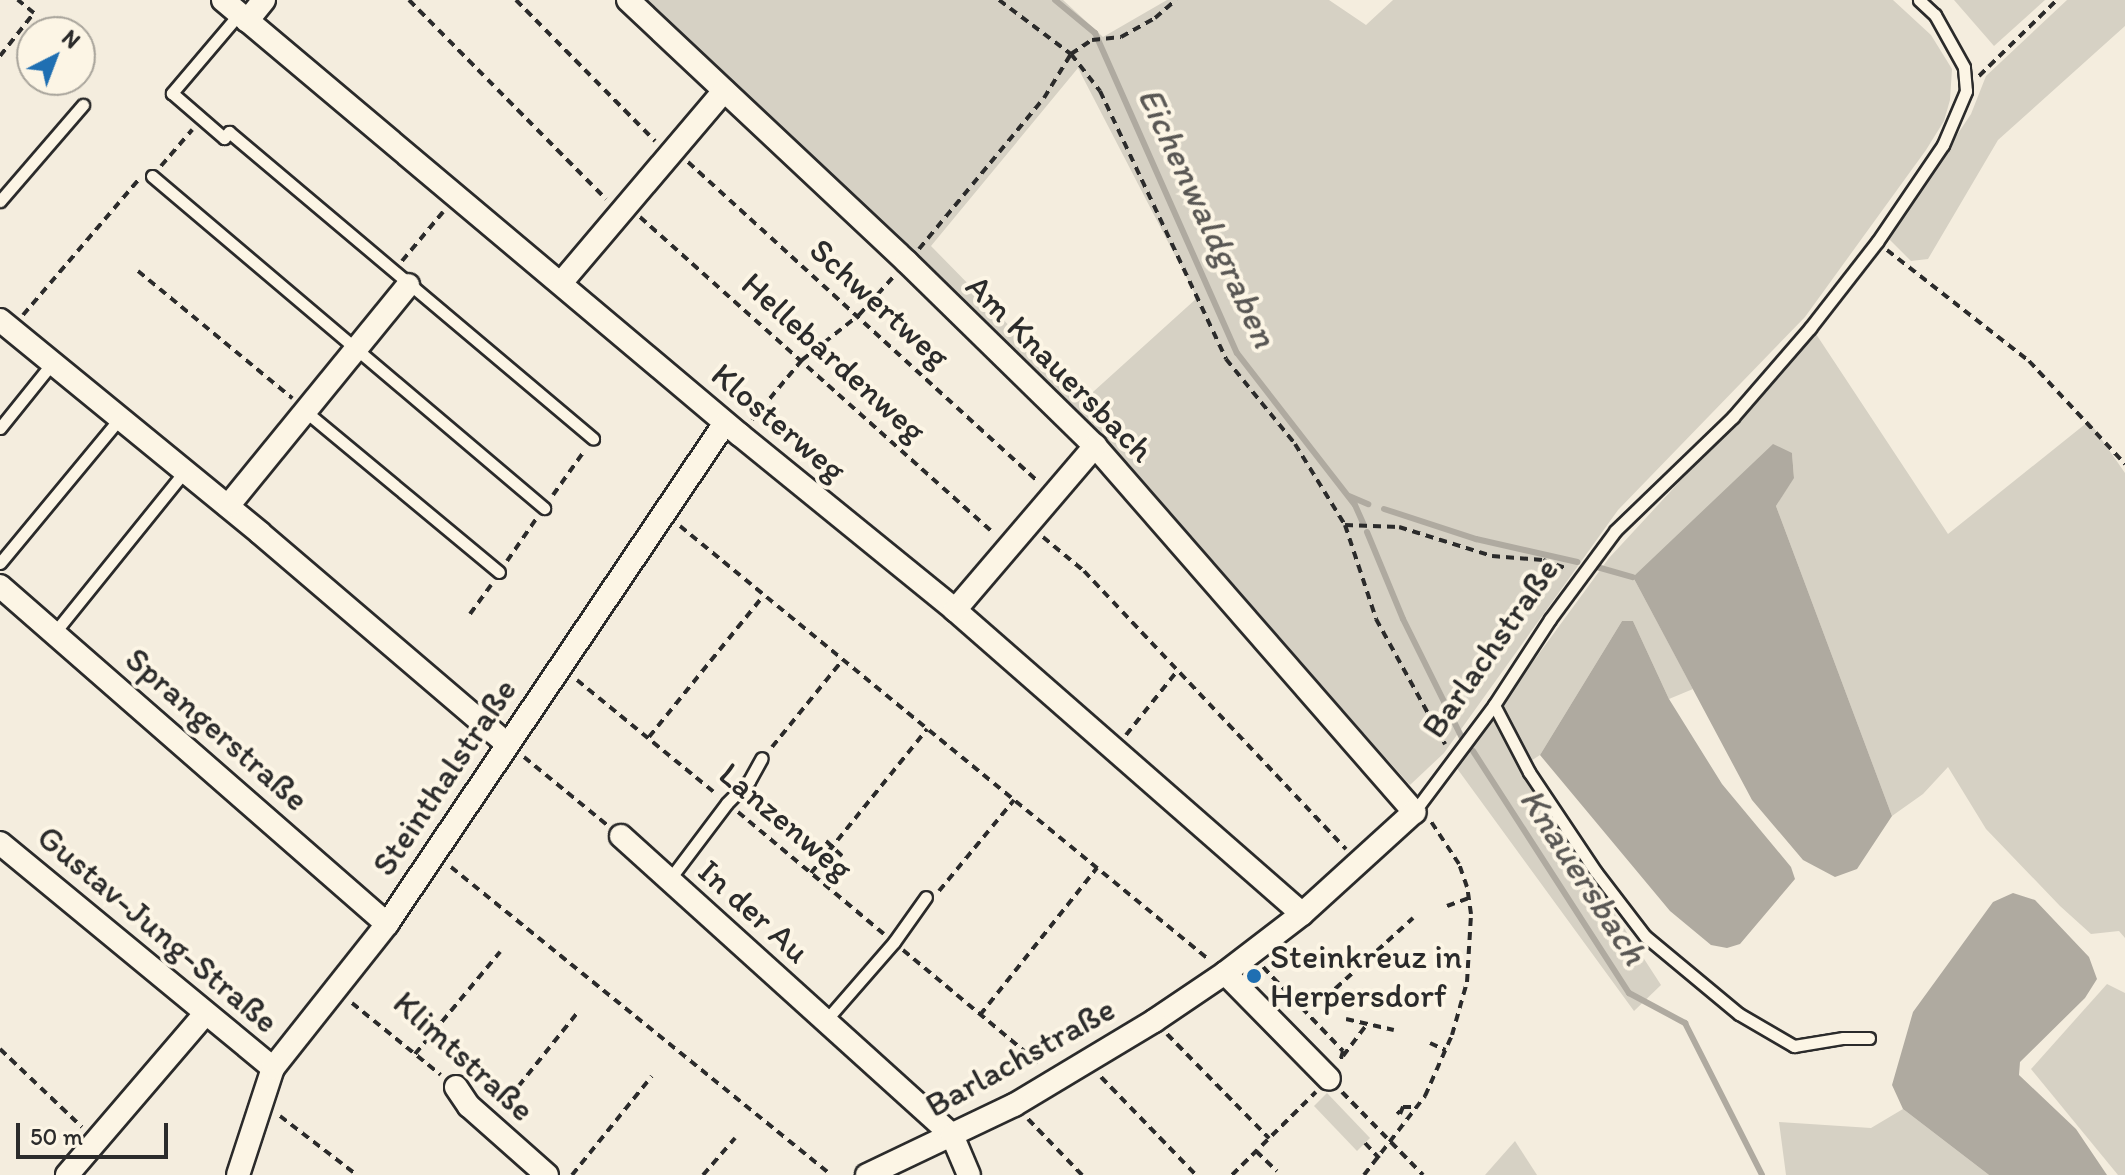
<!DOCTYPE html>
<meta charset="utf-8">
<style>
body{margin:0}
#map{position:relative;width:2125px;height:1175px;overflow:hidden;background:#f4edde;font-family:Itim,sans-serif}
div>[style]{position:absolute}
.green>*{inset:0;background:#d6d1c4}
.water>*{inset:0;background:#afaaa0}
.stream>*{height:6px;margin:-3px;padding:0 3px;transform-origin:3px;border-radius:3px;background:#afaaa0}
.path>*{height:4px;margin-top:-2px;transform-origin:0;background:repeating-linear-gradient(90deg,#2b2b2b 0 8px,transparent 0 14px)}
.roads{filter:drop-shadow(2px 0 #2b2b2b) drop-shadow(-2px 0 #2b2b2b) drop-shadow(0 2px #2b2b2b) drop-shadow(0 -2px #2b2b2b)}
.lane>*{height:11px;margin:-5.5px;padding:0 5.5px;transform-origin:5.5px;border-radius:5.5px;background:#fcf5e5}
.street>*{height:22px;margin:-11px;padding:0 11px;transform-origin:11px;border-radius:11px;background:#fcf5e5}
.dots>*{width:22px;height:22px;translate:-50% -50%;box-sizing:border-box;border:4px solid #fcf5e5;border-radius:50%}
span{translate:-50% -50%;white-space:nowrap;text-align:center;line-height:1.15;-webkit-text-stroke:8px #fcf5e5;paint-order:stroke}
.street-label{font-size:34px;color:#2b2b2b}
.poi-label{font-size:34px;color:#2b2b2b}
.left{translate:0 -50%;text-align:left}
.water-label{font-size:36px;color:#595754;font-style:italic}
.north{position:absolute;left:16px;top:16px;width:80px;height:80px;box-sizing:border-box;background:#fcf5e5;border:2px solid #a8a49b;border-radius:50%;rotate:42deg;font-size:22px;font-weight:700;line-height:32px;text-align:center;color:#2b2b2b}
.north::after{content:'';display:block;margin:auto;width:28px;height:36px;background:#1f6fb2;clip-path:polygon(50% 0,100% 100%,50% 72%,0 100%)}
.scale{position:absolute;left:16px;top:1123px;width:152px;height:36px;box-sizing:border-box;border:4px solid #2b2b2b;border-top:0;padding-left:10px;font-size:24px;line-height:28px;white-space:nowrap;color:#2b2b2b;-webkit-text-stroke:6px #fcf5e5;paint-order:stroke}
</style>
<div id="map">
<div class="green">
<div style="clip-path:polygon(evenodd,646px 0,1063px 0,1103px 37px,1167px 0,1329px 0,1366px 25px,1393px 0,1893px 0,1931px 35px,1952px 69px,1950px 100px,1944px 121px,1926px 150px,1805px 317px,1618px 510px,1444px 753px,1410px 785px,1106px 445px,920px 259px,646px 0,1078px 68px,1197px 298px,1083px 401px,931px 246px,1078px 68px)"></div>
<div style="clip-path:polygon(1954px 0,2045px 0,1994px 46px)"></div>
<div style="clip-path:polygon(2067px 0,2125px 0,2125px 26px,1998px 140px,1928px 259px,1911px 261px,1888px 238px,1971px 114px,1986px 76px)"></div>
<div style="clip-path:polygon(1816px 334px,1948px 534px,2089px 421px,2125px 473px,2125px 938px,2119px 931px,2091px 934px,2060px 906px,1986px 829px,1948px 767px,1923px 794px,1892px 816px,1776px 506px,1794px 477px,1792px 453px,1633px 577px,1693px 689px,1669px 699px,1633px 621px,1622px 621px,1540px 755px,1520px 768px,1661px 985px,1634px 1011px,1456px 767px,1609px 558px)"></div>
<div style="clip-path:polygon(2107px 984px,2125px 993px,2125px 1175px,2118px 1175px,2031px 1069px)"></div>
<div style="clip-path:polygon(1327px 1093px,1370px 1138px,1357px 1151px,1314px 1106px)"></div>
<div style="clip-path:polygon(1903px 1109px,1989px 1175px,1786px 1175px,1779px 1122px,1871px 1128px)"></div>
<div style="clip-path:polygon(1515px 1141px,1537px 1175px,1485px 1175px)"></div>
</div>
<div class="water">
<div style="clip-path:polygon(1773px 444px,1792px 453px,1794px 478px,1776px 506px,1892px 816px,1857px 869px,1835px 877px,1803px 860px,1752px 800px,1633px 577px)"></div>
<div style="clip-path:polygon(1622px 621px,1633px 621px,1669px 699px,1722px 784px,1791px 867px,1795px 879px,1740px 944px,1727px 948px,1711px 945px,1670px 911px,1540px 755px)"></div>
<div style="clip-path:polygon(2013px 893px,2035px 900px,2089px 957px,2097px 979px,2085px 998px,2020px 1062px,2019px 1075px,2076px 1129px,2107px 1175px,1989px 1175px,1903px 1109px,1892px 1085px,1913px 1012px,1993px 902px)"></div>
</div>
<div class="stream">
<div style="left:1055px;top:0;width:52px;rotate:39.5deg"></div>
<div style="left:1095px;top:33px;width:350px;rotate:66.1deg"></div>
<div style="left:1237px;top:353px;width:192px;rotate:52.2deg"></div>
<div style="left:1355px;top:505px;width:20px;rotate:66deg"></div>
<div style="left:1349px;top:496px;width:21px;rotate:23deg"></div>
<div style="left:1384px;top:509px;width:97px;rotate:18.1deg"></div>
<div style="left:1476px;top:539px;width:104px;rotate:12.8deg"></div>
<div style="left:1367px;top:532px;width:94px;rotate:67.5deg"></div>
<div style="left:1403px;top:619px;width:133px;rotate:63.6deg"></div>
<div style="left:1597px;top:567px;width:37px;rotate:16deg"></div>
<div style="left:1473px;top:751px;width:288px;rotate:57.2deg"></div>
<div style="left:1629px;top:993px;width:64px;rotate:28.2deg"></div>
<div style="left:1685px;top:1023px;width:170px;rotate:63.1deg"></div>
</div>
<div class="path">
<div style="left:409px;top:0;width:280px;rotate:45.3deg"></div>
<div style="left:516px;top:0;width:198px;rotate:45.4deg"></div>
<div style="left:999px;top:0;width:90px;rotate:36.9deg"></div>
<div style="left:1071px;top:54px;width:47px;rotate:51.9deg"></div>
<div style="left:1100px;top:91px;width:296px;rotate:64.8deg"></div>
<div style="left:1226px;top:359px;width:109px;rotate:50.9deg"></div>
<div style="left:1295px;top:444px;width:95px;rotate:58.3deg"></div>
<div style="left:1345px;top:525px;width:99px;rotate:71.7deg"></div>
<div style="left:1376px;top:619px;width:143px;rotate:61.1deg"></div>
<div style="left:0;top:56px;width:55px;rotate:-51.7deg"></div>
<div style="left:34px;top:13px;width:21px;rotate:-141deg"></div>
<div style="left:1979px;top:76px;width:109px;rotate:-44.3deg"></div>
<div style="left:688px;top:162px;width:475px;rotate:42.4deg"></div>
<div style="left:161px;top:166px;width:48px;rotate:-49.3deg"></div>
<div style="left:640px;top:217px;width:475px;rotate:41.8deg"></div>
<div style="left:919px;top:249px;width:196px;rotate:-50.4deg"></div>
<div style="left:1044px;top:98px;width:52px;rotate:-58.5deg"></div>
<div style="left:1071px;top:54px;width:25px;rotate:-34deg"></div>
<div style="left:1092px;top:40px;width:29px;rotate:-6deg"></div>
<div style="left:1121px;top:37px;width:39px;rotate:-29deg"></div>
<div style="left:1155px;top:18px;width:28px;rotate:-41deg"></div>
<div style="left:1887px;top:250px;width:180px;rotate:38deg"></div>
<div style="left:2029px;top:361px;width:141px;rotate:47deg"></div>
<div style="left:402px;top:261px;width:64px;rotate:-50.1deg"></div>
<div style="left:138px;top:271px;width:200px;rotate:39.5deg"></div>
<div style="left:23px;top:315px;width:179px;rotate:-49.5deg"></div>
<div style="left:752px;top:420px;width:78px;rotate:-50.2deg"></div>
<div style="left:802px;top:360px;width:73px;rotate:-38.3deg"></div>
<div style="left:859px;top:315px;width:52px;rotate:-48.1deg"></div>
<div style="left:553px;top:495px;width:55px;rotate:-54.6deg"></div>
<div style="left:1345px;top:525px;width:54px;rotate:2.1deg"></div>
<div style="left:1399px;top:527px;width:97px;rotate:17.3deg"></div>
<div style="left:1492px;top:556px;width:51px;rotate:4.5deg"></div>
<div style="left:1543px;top:560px;width:27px;rotate:20deg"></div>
<div style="left:680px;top:526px;width:683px;rotate:39.35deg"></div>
<div style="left:1043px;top:537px;width:53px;rotate:39.7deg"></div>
<div style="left:1084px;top:571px;width:382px;rotate:46.7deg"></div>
<div style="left:507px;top:561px;width:51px;rotate:-55.4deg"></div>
<div style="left:470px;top:614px;width:36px;rotate:-54deg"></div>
<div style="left:577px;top:680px;width:178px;rotate:39.3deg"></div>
<div style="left:1126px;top:735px;width:82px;rotate:-51.4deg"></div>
<div style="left:649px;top:737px;width:181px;rotate:-51deg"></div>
<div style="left:772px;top:747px;width:111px;rotate:-50.9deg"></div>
<div style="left:524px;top:757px;width:107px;rotate:39.3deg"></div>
<div style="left:738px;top:812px;width:190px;rotate:39.9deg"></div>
<div style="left:826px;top:841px;width:22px;rotate:43deg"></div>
<div style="left:451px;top:867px;width:489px;rotate:39deg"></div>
<div style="left:811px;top:873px;width:185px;rotate:-51.1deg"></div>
<div style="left:939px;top:891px;width:118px;rotate:-50.5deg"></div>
<div style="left:1447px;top:906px;width:23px;rotate:-20deg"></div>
<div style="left:903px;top:950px;width:180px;rotate:39.8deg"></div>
<div style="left:1263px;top:967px;width:116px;rotate:46.4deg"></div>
<div style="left:1343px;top:1051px;width:11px;rotate:105deg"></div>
<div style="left:1325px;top:998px;width:119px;rotate:-42.3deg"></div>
<div style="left:352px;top:1003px;width:114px;rotate:39deg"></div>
<div style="left:980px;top:1015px;width:188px;rotate:-51.5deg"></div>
<div style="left:1346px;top:1019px;width:49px;rotate:12.9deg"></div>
<div style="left:1167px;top:1034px;width:146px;rotate:45.6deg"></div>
<div style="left:1430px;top:1043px;width:17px;rotate:25deg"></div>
<div style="left:0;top:1049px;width:113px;rotate:43.6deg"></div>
<div style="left:415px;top:1054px;width:133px;rotate:-50.2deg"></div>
<div style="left:1343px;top:1056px;width:39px;rotate:-53deg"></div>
<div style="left:1101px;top:1077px;width:136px;rotate:45.9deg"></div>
<div style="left:1342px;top:1092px;width:116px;rotate:45.7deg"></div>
<div style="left:501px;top:1108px;width:122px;rotate:-51.3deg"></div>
<div style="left:1397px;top:1111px;width:4px;rotate:45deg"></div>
<div style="left:1400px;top:1114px;width:8px;rotate:-67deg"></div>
<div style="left:1403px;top:1107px;width:14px"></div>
<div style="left:280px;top:1116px;width:97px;rotate:37.5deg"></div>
<div style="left:1028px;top:1119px;width:78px;rotate:46deg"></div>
<div style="left:1365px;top:1143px;width:21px;rotate:47deg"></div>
<div style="left:1256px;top:1151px;width:29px;rotate:44deg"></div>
<div style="left:572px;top:1175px;width:127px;rotate:-51.1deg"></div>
<div style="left:703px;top:1175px;width:49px;rotate:-49.1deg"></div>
<div style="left:1232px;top:1175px;width:118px;rotate:-44.7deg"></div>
<div style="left:1364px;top:1175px;width:100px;rotate:-52.3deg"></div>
<div style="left:1425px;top:1096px;width:67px;rotate:-66.1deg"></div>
<div style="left:1452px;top:1035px;width:55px;rotate:-74.2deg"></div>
<div style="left:1467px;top:982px;width:68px;rotate:-86.6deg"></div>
<div style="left:1471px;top:914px;width:27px;rotate:-98deg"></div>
<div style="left:1467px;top:887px;width:24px;rotate:-109deg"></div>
<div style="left:1459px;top:864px;width:53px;rotate:-123.4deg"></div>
</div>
<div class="roads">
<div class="lane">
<div style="left:239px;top:14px;width:104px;rotate:130.3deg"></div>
<div style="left:172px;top:93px;width:69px;rotate:40.9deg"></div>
<div style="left:224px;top:138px;width:8px;rotate:-50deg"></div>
<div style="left:229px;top:132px;width:476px;rotate:40.1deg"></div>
<div style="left:152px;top:176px;width:514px;rotate:40.26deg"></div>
<div style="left:0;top:201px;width:127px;rotate:-49.2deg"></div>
<div style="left:305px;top:411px;width:252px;rotate:39.7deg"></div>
<div style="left:0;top:428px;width:85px;rotate:-51.2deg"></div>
<div style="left:0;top:563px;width:188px;rotate:-50.4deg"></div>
<div style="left:55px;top:632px;width:207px;rotate:-51.1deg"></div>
<div style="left:1494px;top:705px;width:76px;rotate:62.4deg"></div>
<div style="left:1529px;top:772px;width:120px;rotate:56.2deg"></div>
<div style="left:1596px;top:872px;width:81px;rotate:52.6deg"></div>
<div style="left:1645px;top:936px;width:122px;rotate:39.7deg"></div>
<div style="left:1739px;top:1014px;width:64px;rotate:30.2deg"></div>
<div style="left:1794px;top:1046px;width:50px;rotate:-9.3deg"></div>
<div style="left:1843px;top:1038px;width:26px"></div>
<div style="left:1414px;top:812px;width:134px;rotate:-53.2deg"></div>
<div style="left:1494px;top:705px;width:103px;rotate:-56.9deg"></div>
<div style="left:1550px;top:619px;width:109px;rotate:-53.5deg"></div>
<div style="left:1615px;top:531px;width:164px;rotate:-44deg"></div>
<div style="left:1733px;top:417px;width:118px;rotate:-49.1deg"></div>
<div style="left:1810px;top:328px;width:109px;rotate:-52.1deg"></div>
<div style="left:1877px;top:242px;width:117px;rotate:-55.8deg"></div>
<div style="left:1943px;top:145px;width:59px;rotate:-66.9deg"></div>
<div style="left:1966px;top:91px;width:24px;rotate:-95deg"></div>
<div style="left:1964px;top:67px;width:60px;rotate:-119.1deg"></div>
<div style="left:1935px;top:15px;width:22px;rotate:-137deg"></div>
<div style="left:669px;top:880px;width:96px;rotate:-53deg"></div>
<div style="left:727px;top:803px;width:31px;rotate:-45deg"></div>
<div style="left:749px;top:781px;width:26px;rotate:-61deg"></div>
<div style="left:827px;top:1019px;width:102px;rotate:-49deg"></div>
<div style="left:894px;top:942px;width:55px;rotate:-54.6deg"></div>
</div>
<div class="street">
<div style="left:223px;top:0;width:676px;rotate:40.08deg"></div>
<div style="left:740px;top:435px;width:277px;rotate:39.1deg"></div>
<div style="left:955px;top:610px;width:461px;rotate:41.2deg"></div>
<div style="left:628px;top:0;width:383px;rotate:43.2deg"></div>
<div style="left:907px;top:262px;width:263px;rotate:44.4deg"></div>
<div style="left:1095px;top:446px;width:486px;rotate:48.9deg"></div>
<div style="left:1414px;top:812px;width:151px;rotate:137.7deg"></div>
<div style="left:1302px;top:914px;width:97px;rotate:142.5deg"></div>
<div style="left:1225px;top:973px;width:86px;rotate:145.9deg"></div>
<div style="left:1154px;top:1021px;width:163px;rotate:149deg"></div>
<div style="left:1014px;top:1105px;width:163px;rotate:154.5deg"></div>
<div style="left:247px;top:21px;width:27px;rotate:-51deg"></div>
<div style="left:561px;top:283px;width:252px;rotate:-49.7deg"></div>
<div style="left:0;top:320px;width:336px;rotate:39.3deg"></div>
<div style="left:260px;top:533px;width:323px;rotate:40.5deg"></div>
<div style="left:228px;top:506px;width:285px;rotate:-50.8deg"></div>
<div style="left:0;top:586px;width:514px;rotate:41.13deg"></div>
<div style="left:955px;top:610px;width:216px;rotate:-49.5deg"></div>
<div style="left:621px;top:836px;width:446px;rotate:42.1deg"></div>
<div style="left:952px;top:1135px;width:43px;rotate:67deg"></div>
<div style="left:0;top:843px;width:354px;rotate:39.5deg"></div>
<div style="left:1225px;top:973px;width:148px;rotate:45.5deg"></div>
<div style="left:456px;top:1087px;width:23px;rotate:56deg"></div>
<div style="left:469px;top:1106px;width:104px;rotate:41.5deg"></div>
<div style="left:67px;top:1175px;width:213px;rotate:-49.4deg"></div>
<div style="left:238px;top:1175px;width:113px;rotate:-71.9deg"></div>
<div style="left:273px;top:1068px;width:184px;rotate:-51.6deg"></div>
<div style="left:387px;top:924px;width:604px;rotate:-55.99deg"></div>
</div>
</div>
<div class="dots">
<div style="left:1254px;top:976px;background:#1f6fb2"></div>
</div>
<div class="street-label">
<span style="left:880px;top:303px;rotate:42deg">Schwertweg</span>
<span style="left:834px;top:357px;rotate:42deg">Hellebardenweg</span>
<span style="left:1060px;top:368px;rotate:45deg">Am Knauersbach</span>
<span style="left:779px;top:422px;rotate:40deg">Klosterweg</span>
<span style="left:1490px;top:648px;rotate:-55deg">Barlachstraße</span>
<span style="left:217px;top:729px;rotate:41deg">Sprangerstraße</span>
<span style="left:444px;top:777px;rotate:-56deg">Steinthalstraße</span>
<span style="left:786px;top:821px;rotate:40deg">Lanzenweg</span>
<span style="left:754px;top:911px;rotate:42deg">In der Au</span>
<span style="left:158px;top:929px;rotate:40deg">Gustav-Jung-Straße</span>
<span style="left:464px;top:1056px;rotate:42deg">Klimtstraße</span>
<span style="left:1020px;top:1057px;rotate:-29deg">Barlachstraße</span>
</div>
<div class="poi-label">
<span class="left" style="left:1270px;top:976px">Steinkreuz in<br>Herpersdorf</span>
</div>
<div class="water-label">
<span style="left:1208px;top:217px;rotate:65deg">Eichenwaldgraben</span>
<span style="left:1584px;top:876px;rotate:57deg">Knauersbach</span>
</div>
<div class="north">N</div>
<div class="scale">50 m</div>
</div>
